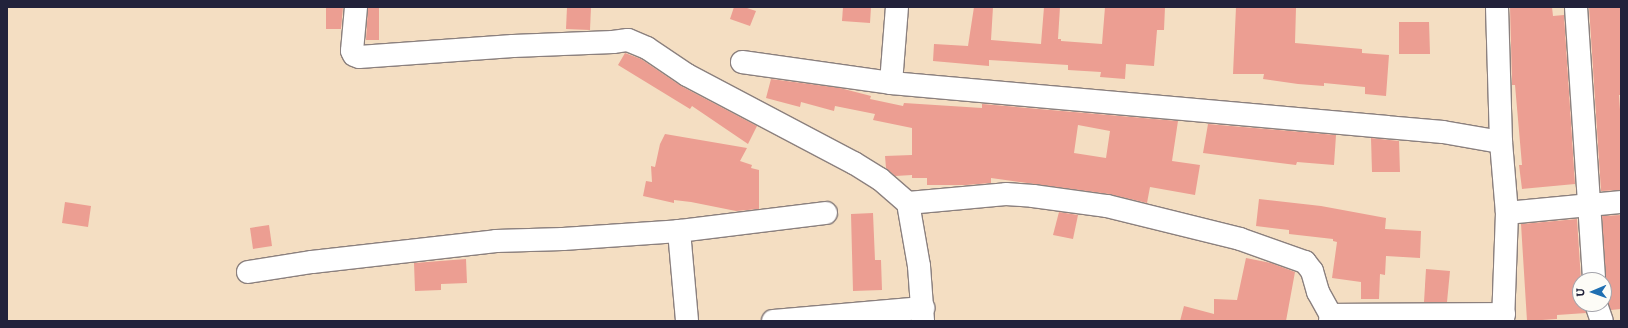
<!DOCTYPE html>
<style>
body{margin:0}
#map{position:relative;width:1628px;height:328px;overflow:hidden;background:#f4dec2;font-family:"IM FELL DW Pica",serif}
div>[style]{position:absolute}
.building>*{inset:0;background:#ec9e92}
.roads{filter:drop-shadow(1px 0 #8b807e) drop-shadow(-1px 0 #8b807e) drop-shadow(0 1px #8b807e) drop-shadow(0 -1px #8b807e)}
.minor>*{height:22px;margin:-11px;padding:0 11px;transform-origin:11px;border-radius:11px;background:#fff}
span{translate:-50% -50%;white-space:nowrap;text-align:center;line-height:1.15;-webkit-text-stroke:4px #fdfcf7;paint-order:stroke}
.frame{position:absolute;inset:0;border:8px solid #22223b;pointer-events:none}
.north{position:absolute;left:1572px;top:272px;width:40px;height:40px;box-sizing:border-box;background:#fdfcf7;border:1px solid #a5a5ac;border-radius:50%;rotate:268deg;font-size:11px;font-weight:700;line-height:16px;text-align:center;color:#22223b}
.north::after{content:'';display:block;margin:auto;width:14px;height:18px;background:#1f6fb2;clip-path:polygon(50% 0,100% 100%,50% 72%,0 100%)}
</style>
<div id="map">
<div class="building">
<div style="clip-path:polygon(326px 7px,343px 7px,341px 29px,326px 29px)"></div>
<div style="clip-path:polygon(368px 7px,379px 7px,379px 40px,366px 40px)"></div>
<div style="clip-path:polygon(567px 7px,591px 7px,590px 30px,566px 29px)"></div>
<div style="clip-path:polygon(734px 7px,744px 7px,756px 11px,750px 26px,730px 19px)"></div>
<div style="clip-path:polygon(843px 7px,871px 7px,870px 23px,842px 21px)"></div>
<div style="clip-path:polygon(974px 7px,993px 7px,991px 40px,1041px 44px,1044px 7px,1060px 7px,1058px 39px,1061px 39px,1061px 41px,1102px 44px,1105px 7px,1165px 7px,1164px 30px,1157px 30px,1154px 66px,1126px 64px,1125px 79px,1100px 77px,1101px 72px,1068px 70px,1068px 65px,989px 60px,989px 66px,933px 61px,934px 44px,968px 46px)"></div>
<div style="clip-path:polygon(1236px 7px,1296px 8px,1295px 43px,1362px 49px,1362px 53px,1389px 55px,1386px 96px,1365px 94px,1365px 87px,1324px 83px,1324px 86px,1298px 84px,1263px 79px,1264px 74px,1233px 74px)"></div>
<div style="clip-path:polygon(1510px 7px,1552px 7px,1553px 16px,1564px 15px,1575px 184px,1522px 189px,1519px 165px,1522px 165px,1515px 85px,1512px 85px,1512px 82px)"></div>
<div style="clip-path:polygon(1589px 7px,1621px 7px,1621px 95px,1619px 95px,1621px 124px,1621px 190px,1601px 191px)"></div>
<div style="clip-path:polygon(1399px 22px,1429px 22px,1430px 54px,1399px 54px)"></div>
<div style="clip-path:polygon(625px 53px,641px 59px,681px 86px,757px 126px,748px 144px,692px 106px,690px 109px,618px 65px)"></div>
<div style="clip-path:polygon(evenodd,771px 79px,840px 88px,871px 96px,870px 99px,903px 106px,904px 103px,982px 108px,982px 104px,1178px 121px,1172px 161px,1200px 165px,1195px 195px,1150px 187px,1147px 203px,1109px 194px,991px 178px,991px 183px,966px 185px,927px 185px,927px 178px,912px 178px,912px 175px,895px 176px,886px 168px,885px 156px,912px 155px,912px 128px,873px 120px,875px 114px,835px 106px,834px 111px,801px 102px,800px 107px,766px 98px,771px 79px,1078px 125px,1110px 131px,1106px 158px,1074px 153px,1078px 125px)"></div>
<div style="clip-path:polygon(1208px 124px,1336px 135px,1334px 165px,1297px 162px,1296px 165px,1203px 153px)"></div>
<div style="clip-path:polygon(665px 134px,747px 148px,740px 161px,752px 165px,751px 168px,759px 170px,759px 209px,736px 211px,691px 202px,674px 200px,674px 203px,643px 196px,646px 181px,652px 182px,651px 166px,655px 167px,660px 144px)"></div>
<div style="clip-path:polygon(1371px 138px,1399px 141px,1400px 172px,1372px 172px)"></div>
<div style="clip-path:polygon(1259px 199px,1321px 206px,1386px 218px,1385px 229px,1421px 231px,1420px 258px,1386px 256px,1385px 275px,1380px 274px,1379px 299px,1361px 299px,1361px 282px,1332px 278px,1337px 242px,1333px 241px,1333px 239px,1289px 234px,1289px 230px,1256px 226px)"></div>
<div style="clip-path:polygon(65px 202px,91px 206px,88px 227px,62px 223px)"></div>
<div style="clip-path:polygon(1059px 212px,1078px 215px,1073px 239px,1053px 235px)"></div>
<div style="clip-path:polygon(873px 213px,875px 260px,881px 260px,882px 290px,853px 291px,851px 214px)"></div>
<div style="clip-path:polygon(1621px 215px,1621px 309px,1611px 310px,1604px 294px,1606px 279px,1602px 216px)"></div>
<div style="clip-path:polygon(1577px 219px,1581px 280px,1580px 280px,1580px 304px,1584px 304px,1586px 313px,1557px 315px,1557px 319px,1527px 321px,1521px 224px)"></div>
<div style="clip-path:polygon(269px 225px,272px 246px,253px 249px,250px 228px)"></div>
<div style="clip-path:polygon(1246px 258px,1271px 263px,1295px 272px,1286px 321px,1180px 321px,1184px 306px,1214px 314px,1214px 299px,1237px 300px)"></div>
<div style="clip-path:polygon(466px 259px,467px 283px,441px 284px,441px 290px,415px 291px,414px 263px)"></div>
<div style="clip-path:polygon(1426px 269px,1450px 271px,1447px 302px,1424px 302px)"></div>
</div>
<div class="roads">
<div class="minor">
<div style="left:356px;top:7px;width:44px;rotate:95.2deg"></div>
<div style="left:352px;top:51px;width:4px;rotate:63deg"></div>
<div style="left:354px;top:55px;width:5px;rotate:22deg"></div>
<div style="left:359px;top:57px;width:154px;rotate:-4.1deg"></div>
<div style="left:513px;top:46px;width:100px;rotate:-2.3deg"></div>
<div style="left:613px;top:42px;width:15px;rotate:-8deg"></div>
<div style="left:628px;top:40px;width:21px;rotate:23deg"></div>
<div style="left:647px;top:48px;width:48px;rotate:34deg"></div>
<div style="left:687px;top:75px;width:189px;rotate:27.8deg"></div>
<div style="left:854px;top:163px;width:31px;rotate:32deg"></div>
<div style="left:880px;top:179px;width:37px;rotate:41deg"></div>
<div style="left:908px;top:203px;width:64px;rotate:80.1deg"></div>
<div style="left:919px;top:266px;width:55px;rotate:85.8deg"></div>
<div style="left:1497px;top:7px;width:135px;rotate:88.3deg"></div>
<div style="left:1501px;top:142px;width:71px;rotate:85.2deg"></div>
<div style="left:1507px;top:213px;width:108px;rotate:92.1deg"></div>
<div style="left:1576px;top:7px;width:274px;rotate:86.2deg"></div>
<div style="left:742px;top:62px;width:150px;rotate:8deg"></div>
<div style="left:891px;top:83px;width:554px;rotate:5.07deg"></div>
<div style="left:1443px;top:132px;width:59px;rotate:9.8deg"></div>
<div style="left:891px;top:83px;width:76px;rotate:-85.5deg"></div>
<div style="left:908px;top:203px;width:98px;rotate:-5.2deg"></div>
<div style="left:1006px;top:194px;width:27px;rotate:4deg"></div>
<div style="left:1033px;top:196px;width:75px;rotate:7.7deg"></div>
<div style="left:1107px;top:206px;width:137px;rotate:13.9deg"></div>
<div style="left:1240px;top:239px;width:69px;rotate:19.5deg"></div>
<div style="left:1305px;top:262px;width:11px;rotate:52deg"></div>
<div style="left:1312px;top:271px;width:22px;rotate:74deg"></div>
<div style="left:1318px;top:292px;width:26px;rotate:61deg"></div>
<div style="left:1507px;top:213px;width:115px;rotate:-5.5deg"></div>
<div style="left:679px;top:231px;width:90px;rotate:84.9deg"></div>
<div style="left:248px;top:272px;width:65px;rotate:-8.9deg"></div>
<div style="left:312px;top:262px;width:185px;rotate:-6.5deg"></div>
<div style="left:496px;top:241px;width:67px;rotate:-1.7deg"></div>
<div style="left:563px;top:239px;width:116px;rotate:-3.9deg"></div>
<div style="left:679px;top:231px;width:148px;rotate:-7deg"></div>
<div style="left:1596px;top:304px;width:18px;rotate:71deg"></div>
<div style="left:773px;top:321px;width:151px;rotate:-5deg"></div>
<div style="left:1330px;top:321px;width:6px;rotate:-81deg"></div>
<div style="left:1331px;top:315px;width:173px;rotate:-0.3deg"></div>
</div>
</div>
<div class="frame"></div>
<div class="north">U</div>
</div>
